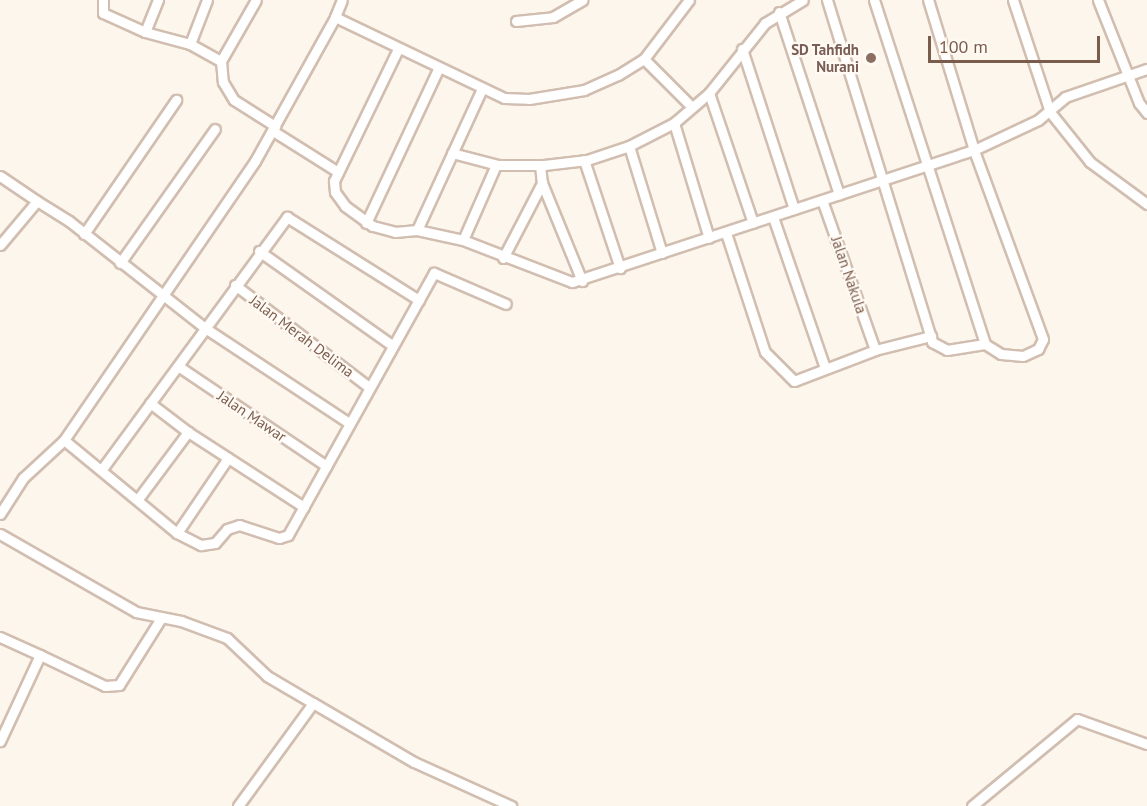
<!DOCTYPE html>
<style>
body{margin:0}
#map{position:relative;width:1147px;height:806px;overflow:hidden;background:#fdf6ec;font-family:"PT Sans",sans-serif}
div>[style]{position:absolute}
.roads{filter:drop-shadow(2px 0 #d1beb0) drop-shadow(-2px 0 #d1beb0) drop-shadow(0 2px #d1beb0) drop-shadow(0 -2px #d1beb0)}
.street>*{height:9px;margin:-4.5px;padding:0 4.5px;transform-origin:4.5px;border-radius:4.5px;background:#fff}
.dots>*{width:16px;height:16px;translate:-50% -50%;box-sizing:border-box;border:3px solid #fffaf3;border-radius:50%}
span{translate:-50% -50%;white-space:nowrap;text-align:center;line-height:1.15;-webkit-text-stroke:4.5px #fffaf3;paint-order:stroke}
.education-label{font-size:15px;color:#785e54;font-weight:700}
.right{translate:-100% -50%;text-align:right}
.street-label{font-size:15px;color:#7a5c4d}
.scale{position:absolute;left:928px;top:36px;width:172px;height:27px;box-sizing:border-box;border:3px solid #7a5c4d;border-top:0;padding-left:8px;font-size:18px;line-height:21px;white-space:nowrap;color:#7a5c4d;-webkit-text-stroke:4px #fffaf3;paint-order:stroke}
</style>
<div id="map">
<div class="roads">
<div class="street">
<div style="left:103px;top:0;width:13px;rotate:90deg"></div>
<div style="left:103px;top:13px;width:46px;rotate:24.3deg"></div>
<div style="left:145px;top:32px;width:47px;rotate:14.9deg"></div>
<div style="left:190px;top:44px;width:35px;rotate:29deg"></div>
<div style="left:221px;top:61px;width:21px;rotate:85deg"></div>
<div style="left:223px;top:82px;width:21px;rotate:59deg"></div>
<div style="left:234px;top:100px;width:49px;rotate:32.4deg"></div>
<div style="left:827px;top:0;width:358px;rotate:72.9deg"></div>
<div style="left:932px;top:342px;width:17px;rotate:28deg"></div>
<div style="left:947px;top:350px;width:38px;rotate:-9deg"></div>
<div style="left:874px;top:0;width:361px;rotate:72.1deg"></div>
<div style="left:985px;top:344px;width:19px;rotate:32deg"></div>
<div style="left:1001px;top:354px;width:22px;rotate:5deg"></div>
<div style="left:1023px;top:356px;width:17px;rotate:-25deg"></div>
<div style="left:1038px;top:349px;width:11px;rotate:-63deg"></div>
<div style="left:1043px;top:339px;width:201px;rotate:-110.1deg"></div>
<div style="left:974px;top:150px;width:157px;rotate:-107deg"></div>
<div style="left:1013px;top:0;width:118px;rotate:71.7deg"></div>
<div style="left:1050px;top:112px;width:64px;rotate:51.3deg"></div>
<div style="left:1090px;top:162px;width:71px;rotate:36.4deg"></div>
<div style="left:1098px;top:0;width:111px;rotate:68.3deg"></div>
<div style="left:1139px;top:103px;width:13px;rotate:51deg"></div>
<div style="left:779px;top:12px;width:192px;rotate:71.8deg"></div>
<div style="left:335px;top:17px;width:18px;rotate:-68deg"></div>
<div style="left:516px;top:21px;width:37px;rotate:-6deg"></div>
<div style="left:553px;top:17px;width:34px;rotate:-30deg"></div>
<div style="left:145px;top:32px;width:35px;rotate:-68deg"></div>
<div style="left:190px;top:44px;width:47px;rotate:-68.9deg"></div>
<div style="left:398px;top:49px;width:147px;rotate:115.9deg"></div>
<div style="left:334px;top:181px;width:11px;rotate:85deg"></div>
<div style="left:335px;top:192px;width:17px;rotate:54deg"></div>
<div style="left:345px;top:206px;width:34px;rotate:36deg"></div>
<div style="left:373px;top:226px;width:23px;rotate:15deg"></div>
<div style="left:395px;top:232px;width:22px;rotate:-5deg"></div>
<div style="left:417px;top:230px;width:47px;rotate:12.3deg"></div>
<div style="left:463px;top:240px;width:117px;rotate:21.1deg"></div>
<div style="left:572px;top:282px;width:423px;rotate:-18.2deg"></div>
<div style="left:974px;top:150px;width:71px;rotate:-25.1deg"></div>
<div style="left:1038px;top:120px;width:35px;rotate:-40deg"></div>
<div style="left:1065px;top:97px;width:87px;rotate:-18.9deg"></div>
<div style="left:742px;top:49px;width:168px;rotate:72deg"></div>
<div style="left:644px;top:59px;width:68px;rotate:45deg"></div>
<div style="left:221px;top:61px;width:70px;rotate:-60.2deg"></div>
<div style="left:709px;top:93px;width:137px;rotate:71.3deg"></div>
<div style="left:674px;top:123px;width:120px;rotate:73.1deg"></div>
<div style="left:273px;top:131px;width:77px;rotate:32.2deg"></div>
<div style="left:629px;top:146px;width:112px;rotate:72.9deg"></div>
<div style="left:452px;top:153px;width:48px;rotate:14.6deg"></div>
<div style="left:498px;top:165px;width:46px"></div>
<div style="left:544px;top:165px;width:43px;rotate:-6.6deg"></div>
<div style="left:587px;top:160px;width:44px;rotate:-18.4deg"></div>
<div style="left:629px;top:146px;width:51px;rotate:-27.1deg"></div>
<div style="left:674px;top:123px;width:46px;rotate:-40.6deg"></div>
<div style="left:709px;top:93px;width:90px;rotate:-51.3deg"></div>
<div style="left:765px;top:23px;width:44px;rotate:-31.2deg"></div>
<div style="left:584px;top:160px;width:114px;rotate:71.6deg"></div>
<div style="left:540px;top:165px;width:18px;rotate:84deg"></div>
<div style="left:542px;top:183px;width:106px;rotate:67.8deg"></div>
<div style="left:0;top:176px;width:45px;rotate:34deg"></div>
<div style="left:822px;top:200px;width:159px;rotate:70.5deg"></div>
<div style="left:773px;top:217px;width:160px;rotate:71deg"></div>
<div style="left:366px;top:223px;width:172px;rotate:-64.9deg"></div>
<div style="left:417px;top:230px;width:155px;rotate:-65.3deg"></div>
<div style="left:726px;top:233px;width:125px;rotate:71.9deg"></div>
<div style="left:765px;top:352px;width:41px;rotate:45deg"></div>
<div style="left:794px;top:381px;width:87px;rotate:-20.9deg"></div>
<div style="left:875px;top:350px;width:58px;rotate:-14deg"></div>
<div style="left:84px;top:234px;width:163px;rotate:-55.5deg"></div>
<div style="left:463px;top:240px;width:82px;rotate:-66.3deg"></div>
<div style="left:0;top:245px;width:57px;rotate:-49.9deg"></div>
<div style="left:37px;top:201px;width:38px;rotate:32deg"></div>
<div style="left:69px;top:221px;width:173px;rotate:38.2deg"></div>
<div style="left:205px;top:328px;width:173px;rotate:33.4deg"></div>
<div style="left:259px;top:251px;width:164px;rotate:35.3deg"></div>
<div style="left:503px;top:258px;width:85px;rotate:-62.5deg"></div>
<div style="left:120px;top:263px;width:164px;rotate:-54.7deg"></div>
<div style="left:235px;top:285px;width:168px;rotate:37.3deg"></div>
<div style="left:178px;top:366px;width:179px;rotate:34deg"></div>
<div style="left:150px;top:403px;width:48px;rotate:37.3deg"></div>
<div style="left:188px;top:432px;width:138px;rotate:32.9deg"></div>
<div style="left:64px;top:440px;width:146px;rotate:39.5deg"></div>
<div style="left:228px;top:458px;width:91px;rotate:124.2deg"></div>
<div style="left:177px;top:533px;width:27px;rotate:27deg"></div>
<div style="left:201px;top:545px;width:14px;rotate:-8deg"></div>
<div style="left:215px;top:543px;width:18px;rotate:-49deg"></div>
<div style="left:227px;top:529px;width:13px;rotate:-18deg"></div>
<div style="left:239px;top:525px;width:42px;rotate:18deg"></div>
<div style="left:279px;top:538px;width:9px;rotate:-18deg"></div>
<div style="left:288px;top:535px;width:300px;rotate:-60.9deg"></div>
<div style="left:434px;top:273px;width:78px;rotate:23.3deg"></div>
<div style="left:102px;top:469px;width:313px;rotate:-53.7deg"></div>
<div style="left:287px;top:217px;width:156px;rotate:32.2deg"></div>
<div style="left:138px;top:499px;width:84px;rotate:-53.3deg"></div>
<div style="left:0;top:514px;width:43px;rotate:-57.4deg"></div>
<div style="left:23px;top:478px;width:56px;rotate:-42.8deg"></div>
<div style="left:64px;top:440px;width:338px;rotate:-55.6deg"></div>
<div style="left:255px;top:161px;width:165px;rotate:-60.9deg"></div>
<div style="left:335px;top:17px;width:187px;rotate:25.6deg"></div>
<div style="left:504px;top:98px;width:25px;rotate:2deg"></div>
<div style="left:529px;top:99px;width:56px;rotate:-9.3deg"></div>
<div style="left:584px;top:90px;width:37px;rotate:-24deg"></div>
<div style="left:618px;top:75px;width:31px;rotate:-32deg"></div>
<div style="left:644px;top:59px;width:74px;rotate:-52.7deg"></div>
<div style="left:0;top:534px;width:157px;rotate:29.8deg"></div>
<div style="left:136px;top:612px;width:46px;rotate:11.3deg"></div>
<div style="left:181px;top:621px;width:49px;rotate:20.3deg"></div>
<div style="left:227px;top:638px;width:55px;rotate:43.5deg"></div>
<div style="left:267px;top:676px;width:53px;rotate:30.4deg"></div>
<div style="left:0;top:637px;width:44px;rotate:24.2deg"></div>
<div style="left:40px;top:655px;width:95px;rotate:114.9deg"></div>
<div style="left:40px;top:655px;width:72px;rotate:25.5deg"></div>
<div style="left:105px;top:686px;width:14px;rotate:-4deg"></div>
<div style="left:119px;top:685px;width:79px;rotate:-57.9deg"></div>
<div style="left:238px;top:806px;width:127px;rotate:-53.9deg"></div>
<div style="left:313px;top:703px;width:117px;rotate:30.3deg"></div>
<div style="left:414px;top:762px;width:107px;rotate:24.4deg"></div>
<div style="left:972px;top:806px;width:136px;rotate:-39.6deg"></div>
<div style="left:1077px;top:719px;width:74px;rotate:19.7deg"></div>
</div>
</div>
<div class="dots">
<div style="left:871px;top:58px;background:#8d6e63"></div>
</div>
<div class="education-label">
<span class="right" style="left:859px;top:58px">SD Tahfidh<br>Nurani</span>
</div>
<div class="street-label">
<span style="left:849px;top:275px;rotate:71deg">Jalan Nakula</span>
<span style="left:302px;top:336px;rotate:37deg">Jalan Merah Delima</span>
<span style="left:252px;top:416px;rotate:34deg">Jalan Mawar</span>
</div>
<div class="scale">100 m</div>
</div>
